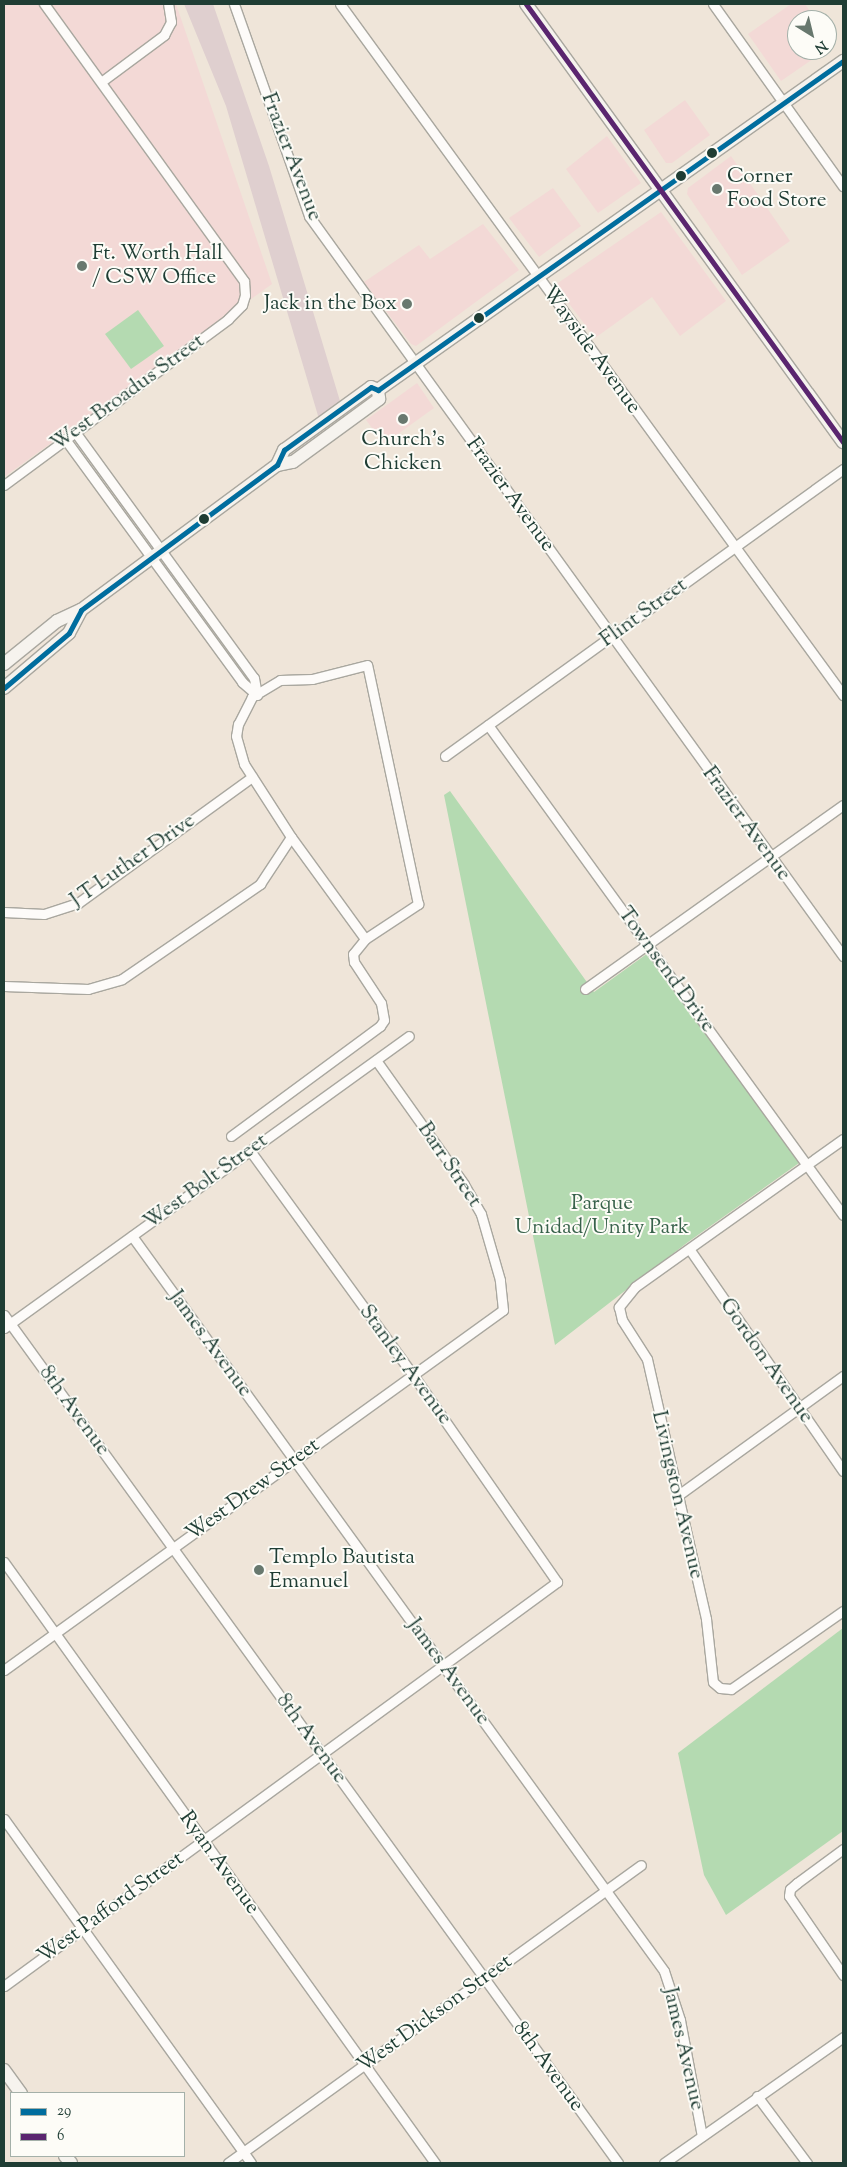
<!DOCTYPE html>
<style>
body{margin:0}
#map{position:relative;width:847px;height:2167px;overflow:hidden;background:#efe5d9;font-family:"Sorts Mill Goudy",serif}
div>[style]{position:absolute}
.built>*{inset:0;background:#f3d9d6}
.industrial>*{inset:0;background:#dfcfcf}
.green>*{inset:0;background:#b4dab1}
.roads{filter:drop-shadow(1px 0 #a9a79f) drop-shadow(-1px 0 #a9a79f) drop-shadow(0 1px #a9a79f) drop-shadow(0 -1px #a9a79f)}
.street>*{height:9px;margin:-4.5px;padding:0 4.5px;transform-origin:4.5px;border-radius:4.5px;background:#fdfbf9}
.secondary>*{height:12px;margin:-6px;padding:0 6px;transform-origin:6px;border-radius:6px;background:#f6f3ee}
.bus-1>*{height:5px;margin:-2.5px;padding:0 2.5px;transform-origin:2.5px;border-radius:2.5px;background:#006d9e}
.bus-2>*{height:5px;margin:-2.5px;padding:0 2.5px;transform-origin:2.5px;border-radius:2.5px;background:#5a256f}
.dots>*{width:14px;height:14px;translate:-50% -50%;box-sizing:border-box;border:2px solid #fdfcf7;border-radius:50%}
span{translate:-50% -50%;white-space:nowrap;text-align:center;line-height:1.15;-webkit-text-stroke:4px #fdfcf7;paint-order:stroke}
.street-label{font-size:21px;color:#1f3d34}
.poi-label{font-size:21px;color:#1f3d34}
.left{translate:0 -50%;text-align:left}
.right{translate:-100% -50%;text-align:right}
.park-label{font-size:21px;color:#38624b}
.frame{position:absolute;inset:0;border:5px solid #1f3d34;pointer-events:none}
.legend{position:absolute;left:10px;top:2092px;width:175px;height:65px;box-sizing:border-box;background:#fdfcf7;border:1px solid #a4b0a9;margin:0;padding:6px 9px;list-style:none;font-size:15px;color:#1f3d34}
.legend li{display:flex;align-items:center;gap:10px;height:25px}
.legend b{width:25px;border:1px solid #a4b0a9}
.north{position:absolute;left:787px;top:10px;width:50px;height:50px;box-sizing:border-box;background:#fdfcf7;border:1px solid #a4b0a9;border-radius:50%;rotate:144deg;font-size:14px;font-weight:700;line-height:20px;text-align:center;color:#1f3d34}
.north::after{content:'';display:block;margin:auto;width:18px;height:22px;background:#68786e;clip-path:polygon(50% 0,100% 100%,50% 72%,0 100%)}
</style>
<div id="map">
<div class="built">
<div style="clip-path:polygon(4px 4px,176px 4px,272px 284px,4px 477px)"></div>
<div style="clip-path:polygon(791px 4px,805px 4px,816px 20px,797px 20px,797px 50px,826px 50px,781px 81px,748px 34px)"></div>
<div style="clip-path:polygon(685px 100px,710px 135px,672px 163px,666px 163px,644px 130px)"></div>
<div style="clip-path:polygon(607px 136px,641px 183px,598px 213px,566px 169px)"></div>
<div style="clip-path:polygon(731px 156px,790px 241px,742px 275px,687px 194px,688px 188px)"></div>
<div style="clip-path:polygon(553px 188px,581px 226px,539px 257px,509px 218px)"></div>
<div style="clip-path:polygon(661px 212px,726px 301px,680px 336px,652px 297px,595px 338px,555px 285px)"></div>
<div style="clip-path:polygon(483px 224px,519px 270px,416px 346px,411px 344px,364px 282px,419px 245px,430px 259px)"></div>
<div style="clip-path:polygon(417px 383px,434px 408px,384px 444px,366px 420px)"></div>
</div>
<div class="industrial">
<div style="clip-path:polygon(184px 4px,213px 4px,269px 166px,340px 401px,319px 419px,226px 106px)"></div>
</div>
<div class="green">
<div style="clip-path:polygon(138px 310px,164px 346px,131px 369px,105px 334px)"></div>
<div style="clip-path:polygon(450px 791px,594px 992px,648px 953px,799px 1163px,688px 1242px,555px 1345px,444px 795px)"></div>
<div style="clip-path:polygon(843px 1628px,843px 1831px,726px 1915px,704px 1875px,678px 1753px)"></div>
</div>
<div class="roads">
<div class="street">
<div style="left:234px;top:4px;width:225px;rotate:70.5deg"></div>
<div style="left:309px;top:216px;width:913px;rotate:54.18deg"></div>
<div style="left:340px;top:4px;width:855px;rotate:53.95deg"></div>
<div style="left:713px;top:4px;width:224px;rotate:54.5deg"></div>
<div style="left:101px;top:82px;width:79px;rotate:-36.7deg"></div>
<div style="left:164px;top:35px;width:15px;rotate:-62deg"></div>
<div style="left:171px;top:22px;width:18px;rotate:-99deg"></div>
<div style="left:75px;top:432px;width:304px;rotate:54deg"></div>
<div style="left:254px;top:678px;width:17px;rotate:80deg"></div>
<div style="left:65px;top:439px;width:301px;rotate:53.9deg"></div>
<div style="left:242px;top:682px;width:20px;rotate:41deg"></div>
<div style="left:4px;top:485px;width:279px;rotate:-36.5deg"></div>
<div style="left:228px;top:319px;width:20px;rotate:-45deg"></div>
<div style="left:242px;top:305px;width:10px;rotate:-73deg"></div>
<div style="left:245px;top:295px;width:14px;rotate:-94deg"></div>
<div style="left:244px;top:281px;width:342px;rotate:-125.8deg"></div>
<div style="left:488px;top:725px;width:605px;rotate:54.08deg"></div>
<div style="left:445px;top:756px;width:491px;rotate:-35.8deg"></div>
<div style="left:4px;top:912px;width:40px;rotate:2.9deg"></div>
<div style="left:44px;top:914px;width:36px;rotate:-18deg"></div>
<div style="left:78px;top:903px;width:215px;rotate:-35.9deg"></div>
<div style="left:4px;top:986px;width:84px;rotate:2deg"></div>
<div style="left:88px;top:989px;width:35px;rotate:-16deg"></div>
<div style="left:122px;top:979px;width:168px;rotate:-34.5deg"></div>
<div style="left:260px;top:884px;width:56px;rotate:-56.6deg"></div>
<div style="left:585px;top:989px;width:317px;rotate:-35.5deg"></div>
<div style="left:231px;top:1136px;width:185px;rotate:-36.4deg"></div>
<div style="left:380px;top:1026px;width:7px;rotate:-56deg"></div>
<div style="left:384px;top:1020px;width:17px;rotate:-100deg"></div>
<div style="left:381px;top:1003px;width:49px;rotate:-123.4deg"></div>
<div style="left:354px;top:962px;width:8px;rotate:-97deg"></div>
<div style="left:353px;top:954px;width:19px;rotate:-51deg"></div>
<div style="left:365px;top:939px;width:64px;rotate:-33.4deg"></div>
<div style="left:418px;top:904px;width:244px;rotate:-102deg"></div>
<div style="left:367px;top:665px;width:57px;rotate:165.7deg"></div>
<div style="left:312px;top:679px;width:32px;rotate:178deg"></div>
<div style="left:280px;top:680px;width:33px;rotate:149deg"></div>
<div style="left:252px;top:697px;width:30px;rotate:117deg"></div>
<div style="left:238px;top:724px;width:12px;rotate:99deg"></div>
<div style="left:236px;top:736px;width:29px;rotate:74deg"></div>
<div style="left:244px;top:764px;width:87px;rotate:57.2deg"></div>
<div style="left:291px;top:837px;width:126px;rotate:54deg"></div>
<div style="left:843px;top:1139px;width:255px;rotate:144.6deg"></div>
<div style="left:635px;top:1287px;width:26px;rotate:129deg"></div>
<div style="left:619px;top:1307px;width:13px;rotate:77deg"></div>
<div style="left:622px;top:1320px;width:46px;rotate:57.3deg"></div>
<div style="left:647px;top:1359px;width:267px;rotate:77.2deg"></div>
<div style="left:706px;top:1619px;width:63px;rotate:83.7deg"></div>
<div style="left:713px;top:1682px;width:9px;rotate:41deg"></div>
<div style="left:720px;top:1688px;width:11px;rotate:5deg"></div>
<div style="left:731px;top:1689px;width:136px;rotate:-34.9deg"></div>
<div style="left:132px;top:1236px;width:907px;rotate:54.1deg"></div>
<div style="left:664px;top:1971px;width:52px;rotate:71.9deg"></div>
<div style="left:680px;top:2020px;width:118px;rotate:79.3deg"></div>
<div style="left:690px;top:1250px;width:269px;rotate:55.3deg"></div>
<div style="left:4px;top:1315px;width:1047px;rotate:54.09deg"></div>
<div style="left:4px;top:1328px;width:499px;rotate:-35.8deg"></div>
<div style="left:677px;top:1496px;width:205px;rotate:-35.9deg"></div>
<div style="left:4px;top:1562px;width:740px;rotate:54.35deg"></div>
<div style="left:4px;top:1670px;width:615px;rotate:-35.81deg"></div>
<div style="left:503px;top:1310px;width:30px;rotate:-96deg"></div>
<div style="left:500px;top:1280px;width:69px;rotate:-106.1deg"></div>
<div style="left:481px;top:1214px;width:34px;rotate:-120deg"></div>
<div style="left:464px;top:1184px;width:152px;rotate:-125.4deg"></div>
<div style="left:4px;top:1819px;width:423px;rotate:54.3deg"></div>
<div style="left:843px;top:1849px;width:57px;rotate:143.5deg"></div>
<div style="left:797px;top:1883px;width:9px;rotate:139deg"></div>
<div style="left:790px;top:1889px;width:7px;rotate:98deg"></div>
<div style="left:789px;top:1896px;width:96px;rotate:55.6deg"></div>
<div style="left:4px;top:1986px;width:685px;rotate:-36.15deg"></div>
<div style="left:557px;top:1582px;width:252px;rotate:-124.8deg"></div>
<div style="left:413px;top:1375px;width:277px;rotate:-126deg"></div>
<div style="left:757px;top:2096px;width:84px;rotate:53.3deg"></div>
<div style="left:228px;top:2163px;width:509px;rotate:-35.81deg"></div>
<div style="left:664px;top:2163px;width:219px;rotate:-35.1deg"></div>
</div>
<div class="secondary">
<div style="left:526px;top:4px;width:541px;rotate:54.11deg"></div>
<div style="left:378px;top:390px;width:570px;rotate:-35.28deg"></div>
<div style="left:277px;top:465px;width:17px;rotate:-65deg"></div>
<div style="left:284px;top:450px;width:107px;rotate:-35.9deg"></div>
<div style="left:371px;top:387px;width:8px;rotate:23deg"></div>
<div style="left:4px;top:664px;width:68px;rotate:-39.1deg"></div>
<div style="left:57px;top:621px;width:26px;rotate:-25deg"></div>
<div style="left:81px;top:610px;width:244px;rotate:-36.5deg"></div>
<div style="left:277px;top:465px;width:16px;rotate:-11deg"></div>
<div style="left:293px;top:462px;width:107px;rotate:-36.2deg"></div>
<div style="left:379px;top:399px;width:9px;rotate:-96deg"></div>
<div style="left:4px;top:688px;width:85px;rotate:-40.2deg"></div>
<div style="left:69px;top:633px;width:26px;rotate:-62deg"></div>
<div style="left:4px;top:2070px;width:29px;rotate:54deg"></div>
<div style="left:65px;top:2156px;width:9px;rotate:49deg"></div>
</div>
</div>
<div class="bus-1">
<div style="left:378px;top:390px;width:570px;rotate:-35.28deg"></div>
<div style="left:4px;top:688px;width:85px;rotate:-40.2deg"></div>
<div style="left:69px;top:633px;width:26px;rotate:-62deg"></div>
<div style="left:81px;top:610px;width:244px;rotate:-36.5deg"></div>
<div style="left:277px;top:465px;width:17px;rotate:-65deg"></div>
<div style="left:284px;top:450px;width:107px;rotate:-35.9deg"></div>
<div style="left:371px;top:387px;width:8px;rotate:23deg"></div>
</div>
<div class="bus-2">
<div style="left:526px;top:4px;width:541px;rotate:54.11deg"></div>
</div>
<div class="dots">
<div style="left:712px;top:153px;background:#1f3d34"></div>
<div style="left:681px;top:176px;background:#1f3d34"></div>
<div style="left:717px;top:189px;background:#68786e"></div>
<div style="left:82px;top:266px;background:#68786e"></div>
<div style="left:407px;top:304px;background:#68786e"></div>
<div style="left:479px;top:318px;background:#1f3d34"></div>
<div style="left:403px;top:419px;background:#68786e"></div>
<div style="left:204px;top:519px;background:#1f3d34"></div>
<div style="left:259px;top:1570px;background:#68786e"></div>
</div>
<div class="street-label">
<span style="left:291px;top:157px;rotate:69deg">Frazier Avenue</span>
<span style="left:591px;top:350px;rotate:54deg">Wayside Avenue</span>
<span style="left:128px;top:393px;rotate:-36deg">West Broadus Street</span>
<span style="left:510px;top:495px;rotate:54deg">Frazier Avenue</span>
<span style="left:644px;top:613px;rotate:-36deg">Flint Street</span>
<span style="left:746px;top:824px;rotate:54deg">Frazier Avenue</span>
<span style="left:133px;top:861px;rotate:-35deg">J T Luther Drive</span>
<span style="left:666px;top:970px;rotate:54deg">Townsend Drive</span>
<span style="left:449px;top:1165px;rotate:56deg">Barr Street</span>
<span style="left:206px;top:1182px;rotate:-36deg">West Bolt Street</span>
<span style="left:210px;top:1344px;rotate:54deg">James Avenue</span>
<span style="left:766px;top:1361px;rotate:55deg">Gordon Avenue</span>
<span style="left:405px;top:1365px;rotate:54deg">Stanley Avenue</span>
<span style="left:74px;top:1411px;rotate:54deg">8th Avenue</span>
<span style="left:253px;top:1490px;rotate:-36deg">West Drew Street</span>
<span style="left:677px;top:1495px;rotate:77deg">Livingston Avenue</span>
<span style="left:448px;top:1672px;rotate:54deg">James Avenue</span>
<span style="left:311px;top:1739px;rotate:54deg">8th Avenue</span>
<span style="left:219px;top:1863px;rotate:54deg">Ryan Avenue</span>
<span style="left:111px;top:1908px;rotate:-36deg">West Pafford Street</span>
<span style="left:435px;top:2014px;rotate:-36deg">West Dickson Street</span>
<span style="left:683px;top:2049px;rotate:77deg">James Avenue</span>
<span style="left:548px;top:2067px;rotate:54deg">8th Avenue</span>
</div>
<div class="poi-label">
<span class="left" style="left:727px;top:189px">Corner<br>Food Store</span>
<span class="left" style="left:92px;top:266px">Ft. Worth Hall<br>/ CSW Office</span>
<span class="right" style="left:397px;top:304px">Jack in the Box</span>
<span style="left:403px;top:452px">Church's<br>Chicken</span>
<span class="left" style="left:269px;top:1570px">Templo Bautista<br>Emanuel</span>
</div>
<div class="park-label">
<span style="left:602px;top:1216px">Parque<br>Unidad/Unity Park</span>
</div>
<div class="frame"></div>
<ul class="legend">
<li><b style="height:6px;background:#006d9e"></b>29</li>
<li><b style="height:6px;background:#5a256f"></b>6</li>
</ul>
<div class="north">N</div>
</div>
